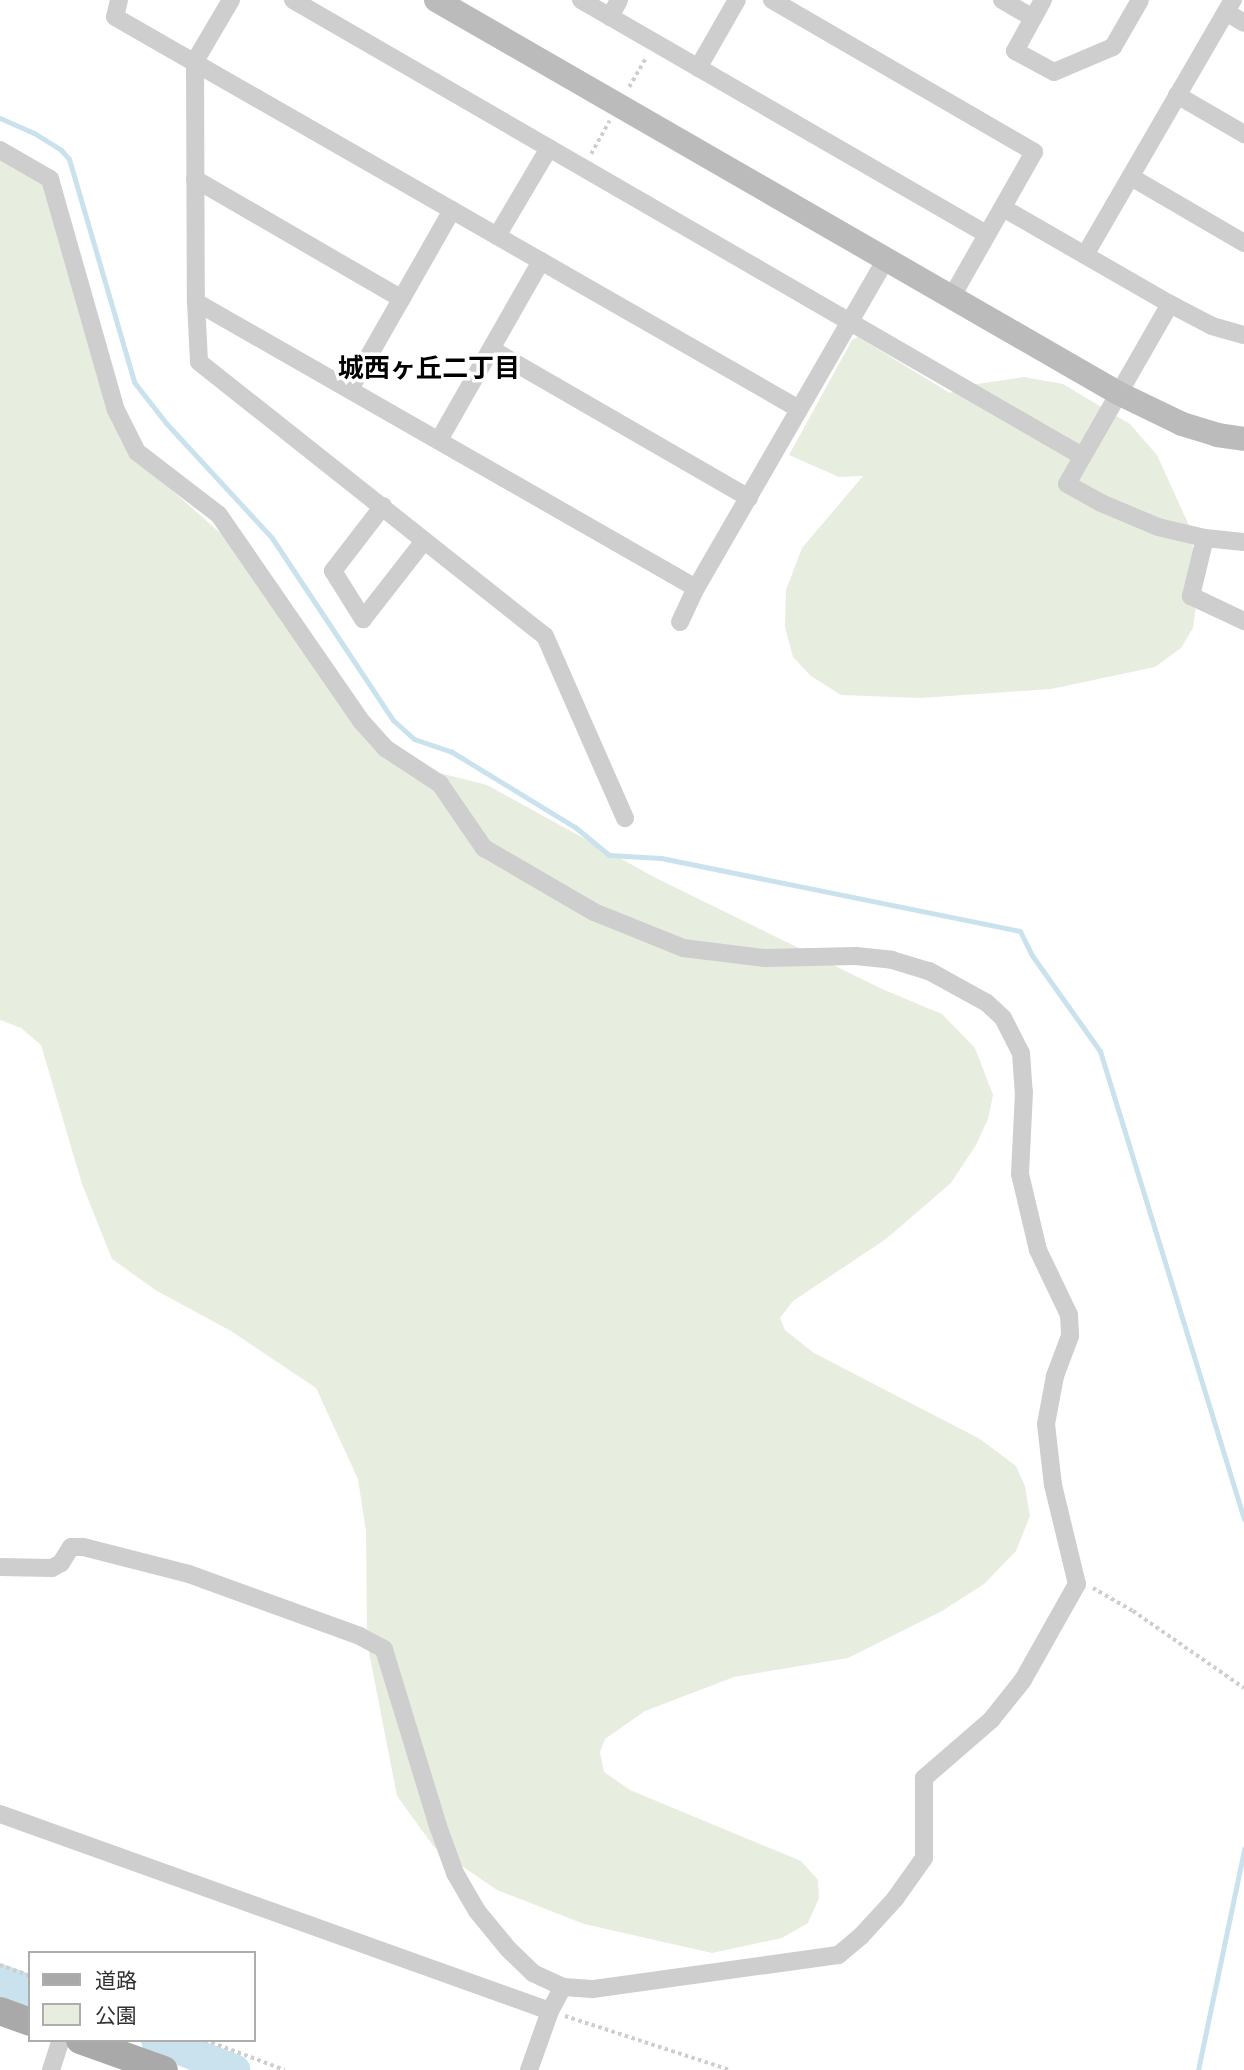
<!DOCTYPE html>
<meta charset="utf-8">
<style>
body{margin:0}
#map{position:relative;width:1244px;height:2070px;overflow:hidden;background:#fff;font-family:"DM Sans","Noto Sans JP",sans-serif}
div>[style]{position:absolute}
.green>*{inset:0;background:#e7eedf}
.stream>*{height:5px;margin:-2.5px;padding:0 2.5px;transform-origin:2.5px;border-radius:2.5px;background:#cae1ee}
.river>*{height:32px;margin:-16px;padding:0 16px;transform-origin:16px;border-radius:16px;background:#cae1ee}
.path>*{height:3.5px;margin-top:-1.75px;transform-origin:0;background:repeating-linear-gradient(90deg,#cecece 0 3.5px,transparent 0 7px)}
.street>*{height:18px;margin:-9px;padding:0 9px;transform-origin:9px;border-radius:9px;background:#cecece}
.secondary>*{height:24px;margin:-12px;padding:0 12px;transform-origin:12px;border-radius:12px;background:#bbb}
.primary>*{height:28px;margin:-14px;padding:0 14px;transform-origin:14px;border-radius:14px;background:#a9a9a9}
span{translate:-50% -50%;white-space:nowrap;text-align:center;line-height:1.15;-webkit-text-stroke:7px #fff;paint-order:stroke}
.neighbourhood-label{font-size:26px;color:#000;font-weight:700}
.legend{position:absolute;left:28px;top:1951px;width:228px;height:91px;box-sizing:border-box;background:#fff;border:2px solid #adadad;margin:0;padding:9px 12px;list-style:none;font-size:21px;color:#313131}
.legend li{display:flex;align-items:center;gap:14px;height:35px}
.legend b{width:35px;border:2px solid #adadad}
</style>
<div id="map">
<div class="green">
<div style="clip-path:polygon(0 154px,47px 185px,88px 322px,148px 469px,244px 554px,359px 727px,408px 765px,487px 785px,656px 878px,882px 989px,942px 1014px,975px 1048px,993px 1095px,988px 1119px,976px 1145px,951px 1183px,886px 1239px,793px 1301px,780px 1318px,785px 1330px,814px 1353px,980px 1439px,1016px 1466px,1025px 1486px,1030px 1516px,1016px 1551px,984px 1584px,942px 1611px,848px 1658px,734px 1677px,645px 1711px,605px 1739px,600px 1752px,604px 1772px,630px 1790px,801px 1861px,818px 1880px,819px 1898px,808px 1923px,782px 1938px,712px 1953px,584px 1924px,497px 1890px,434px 1847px,397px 1796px,367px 1642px,366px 1532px,358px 1479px,316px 1388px,231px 1331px,157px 1291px,112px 1259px,82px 1184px,41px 1045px,21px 1028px,0 1020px)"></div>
<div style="clip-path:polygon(858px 337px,950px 393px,963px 386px,1024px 377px,1063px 384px,1130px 424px,1157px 455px,1192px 532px,1196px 606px,1193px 628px,1181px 648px,1155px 667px,1051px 689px,920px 698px,841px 695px,811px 676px,793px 657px,785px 627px,786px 590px,802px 548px,863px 476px,839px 477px,789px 455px,852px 340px)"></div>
</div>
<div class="stream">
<div style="left:0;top:118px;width:37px;rotate:24deg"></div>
<div style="left:34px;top:133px;width:32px;rotate:32deg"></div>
<div style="left:61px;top:150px;width:12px;rotate:48deg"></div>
<div style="left:69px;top:159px;width:232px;rotate:73.7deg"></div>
<div style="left:134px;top:382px;width:52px;rotate:52deg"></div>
<div style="left:166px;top:423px;width:156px;rotate:47.3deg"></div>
<div style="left:272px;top:538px;width:219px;rotate:56.4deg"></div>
<div style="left:393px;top:720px;width:28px;rotate:42deg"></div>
<div style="left:414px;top:739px;width:40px;rotate:18.9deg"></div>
<div style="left:452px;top:752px;width:144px;rotate:31.4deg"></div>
<div style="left:575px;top:827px;width:44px;rotate:39.5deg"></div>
<div style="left:609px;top:855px;width:52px;rotate:3.3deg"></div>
<div style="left:661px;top:858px;width:366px;rotate:11.5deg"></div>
<div style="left:1020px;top:931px;width:25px;rotate:64deg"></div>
<div style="left:1031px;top:954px;width:119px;rotate:54.6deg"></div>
<div style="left:1100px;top:1051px;width:490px;rotate:72.9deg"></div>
<div style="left:1198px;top:2070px;width:226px;rotate:-78.2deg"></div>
</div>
<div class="river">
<div style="left:0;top:1980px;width:32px;rotate:20deg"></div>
<div style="left:157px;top:2040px;width:83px;rotate:21.3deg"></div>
</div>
<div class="path">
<div style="left:629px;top:87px;width:34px;rotate:-60deg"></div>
<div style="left:591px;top:154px;width:38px;rotate:-61deg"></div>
<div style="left:1093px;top:1588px;width:46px;rotate:29.9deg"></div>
<div style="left:1133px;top:1611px;width:135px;rotate:34.7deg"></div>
<div style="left:0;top:1965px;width:32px;rotate:20deg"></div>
<div style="left:565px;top:2016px;width:174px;rotate:18.1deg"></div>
<div style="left:205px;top:2040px;width:85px;rotate:20.6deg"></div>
</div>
<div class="street">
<div style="left:119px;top:0;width:17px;rotate:103deg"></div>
<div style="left:115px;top:17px;width:788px;rotate:29.82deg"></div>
<div style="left:231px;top:0;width:71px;rotate:120.5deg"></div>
<div style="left:195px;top:61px;width:241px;rotate:89.8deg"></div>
<div style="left:196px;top:302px;width:60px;rotate:87.1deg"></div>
<div style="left:199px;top:362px;width:441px;rotate:38.4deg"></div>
<div style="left:545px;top:636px;width:199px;rotate:66.3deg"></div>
<div style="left:293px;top:0;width:911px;rotate:30.03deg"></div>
<div style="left:581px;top:0;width:468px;rotate:30deg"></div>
<div style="left:772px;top:0;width:303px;rotate:30.1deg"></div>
<div style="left:1034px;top:152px;width:168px;rotate:119.6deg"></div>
<div style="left:1002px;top:0;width:36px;rotate:30deg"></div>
<div style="left:1043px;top:0;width:58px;rotate:118.8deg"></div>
<div style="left:1015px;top:51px;width:44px;rotate:28.3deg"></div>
<div style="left:1054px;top:72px;width:64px;rotate:-23deg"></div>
<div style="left:1113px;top:47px;width:54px;rotate:-60.1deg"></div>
<div style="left:1226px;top:12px;width:21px;rotate:31deg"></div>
<div style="left:610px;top:17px;width:19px;rotate:-62deg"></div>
<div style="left:698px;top:68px;width:78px;rotate:-60.2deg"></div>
<div style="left:1177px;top:95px;width:78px;rotate:30.2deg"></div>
<div style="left:0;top:150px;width:58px;rotate:30.1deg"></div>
<div style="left:50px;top:179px;width:240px;rotate:74.1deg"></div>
<div style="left:116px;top:410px;width:47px;rotate:63.4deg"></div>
<div style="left:137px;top:452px;width:103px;rotate:37.5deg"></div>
<div style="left:219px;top:515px;width:250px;rotate:55.4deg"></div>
<div style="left:361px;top:721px;width:36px;rotate:48deg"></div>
<div style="left:385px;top:748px;width:66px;rotate:33.2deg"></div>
<div style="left:440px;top:784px;width:78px;rotate:55.5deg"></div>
<div style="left:484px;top:848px;width:127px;rotate:30.2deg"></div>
<div style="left:594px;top:912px;width:96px;rotate:22deg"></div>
<div style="left:683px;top:948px;width:83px;rotate:7deg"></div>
<div style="left:765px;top:958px;width:91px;rotate:-1.3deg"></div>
<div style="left:856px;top:956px;width:36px;rotate:6deg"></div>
<div style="left:892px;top:960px;width:39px;rotate:17deg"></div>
<div style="left:929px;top:971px;width:66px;rotate:28.9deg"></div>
<div style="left:987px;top:1003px;width:22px;rotate:43deg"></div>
<div style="left:1003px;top:1018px;width:39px;rotate:63deg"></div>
<div style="left:1021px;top:1053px;width:39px;rotate:86deg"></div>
<div style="left:1024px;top:1092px;width:82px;rotate:92.8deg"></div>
<div style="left:1020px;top:1174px;width:78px;rotate:76.7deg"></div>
<div style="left:1038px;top:1250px;width:72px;rotate:64.5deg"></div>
<div style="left:1069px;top:1315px;width:21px;rotate:87deg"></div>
<div style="left:1070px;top:1336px;width:43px;rotate:110.6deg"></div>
<div style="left:1055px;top:1376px;width:49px;rotate:100.6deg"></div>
<div style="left:1046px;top:1424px;width:61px;rotate:83.5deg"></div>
<div style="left:1053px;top:1485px;width:102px;rotate:76.4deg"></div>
<div style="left:1077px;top:1584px;width:110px;rotate:119.4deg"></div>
<div style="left:1023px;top:1680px;width:51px;rotate:128.7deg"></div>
<div style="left:991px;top:1720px;width:89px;rotate:139.1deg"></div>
<div style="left:924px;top:1778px;width:80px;rotate:90deg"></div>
<div style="left:924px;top:1858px;width:50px;rotate:125.3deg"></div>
<div style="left:895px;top:1899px;width:50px;rotate:132.6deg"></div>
<div style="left:861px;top:1936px;width:30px;rotate:140deg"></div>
<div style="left:838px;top:1955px;width:248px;rotate:172.1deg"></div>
<div style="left:592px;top:1989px;width:29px;rotate:-176deg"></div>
<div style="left:563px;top:1987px;width:33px;rotate:-155deg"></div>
<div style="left:533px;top:1973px;width:33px;rotate:-136deg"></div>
<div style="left:509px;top:1950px;width:50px;rotate:-129.4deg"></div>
<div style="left:477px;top:1911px;width:44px;rotate:-120.1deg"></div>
<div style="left:455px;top:1873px;width:50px;rotate:-109.9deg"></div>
<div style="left:438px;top:1826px;width:185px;rotate:-107deg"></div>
<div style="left:384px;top:1649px;width:27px;rotate:-152deg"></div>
<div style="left:360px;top:1636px;width:182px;rotate:-160.1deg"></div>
<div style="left:189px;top:1574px;width:109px;rotate:-165.7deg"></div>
<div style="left:83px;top:1547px;width:12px;rotate:180deg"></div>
<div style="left:71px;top:1547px;width:19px;rotate:122deg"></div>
<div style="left:61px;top:1563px;width:10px;rotate:151deg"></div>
<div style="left:52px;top:1568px;width:52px;rotate:-178.9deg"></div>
<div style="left:1131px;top:177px;width:131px;rotate:30.3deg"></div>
<div style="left:195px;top:179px;width:239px;rotate:30.1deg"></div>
<div style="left:1003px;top:208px;width:193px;rotate:29.9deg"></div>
<div style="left:1170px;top:304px;width:47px;rotate:27.6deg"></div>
<div style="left:1212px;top:326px;width:33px;rotate:16deg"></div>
<div style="left:497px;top:236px;width:102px;rotate:-59.4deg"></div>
<div style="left:1085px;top:255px;width:295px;rotate:-59.9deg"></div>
<div style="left:196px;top:302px;width:576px;rotate:29.77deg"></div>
<div style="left:696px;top:588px;width:380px;rotate:-60deg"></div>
<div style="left:1170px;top:304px;width:207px;rotate:119.8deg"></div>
<div style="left:1067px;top:484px;width:39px;rotate:29deg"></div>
<div style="left:1101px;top:503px;width:62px;rotate:22.8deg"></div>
<div style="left:1158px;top:527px;width:48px;rotate:13.2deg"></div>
<div style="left:1205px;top:538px;width:39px;rotate:6deg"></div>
<div style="left:491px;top:349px;width:298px;rotate:30deg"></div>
<div style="left:350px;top:389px;width:206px;rotate:-60.3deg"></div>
<div style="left:439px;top:440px;width:206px;rotate:-60.3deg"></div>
<div style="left:383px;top:506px;width:82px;rotate:127.6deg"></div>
<div style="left:333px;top:571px;width:57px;rotate:58deg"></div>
<div style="left:363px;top:619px;width:99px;rotate:-52deg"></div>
<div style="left:1205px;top:538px;width:60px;rotate:103.6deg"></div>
<div style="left:1191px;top:596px;width:59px;rotate:25.3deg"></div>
<div style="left:680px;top:622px;width:38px;rotate:-65deg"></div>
<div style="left:0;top:1814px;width:584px;rotate:19.71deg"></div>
<div style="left:51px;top:2070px;width:32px;rotate:-72deg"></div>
<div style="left:529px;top:2070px;width:63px;rotate:-70.4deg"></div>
<div style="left:550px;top:2011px;width:27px;rotate:-62deg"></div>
</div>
<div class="secondary">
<div style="left:436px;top:0;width:787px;rotate:29.95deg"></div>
<div style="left:1118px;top:393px;width:71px;rotate:25.8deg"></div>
<div style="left:1182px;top:424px;width:37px;rotate:17deg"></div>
<div style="left:1217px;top:435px;width:27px;rotate:8deg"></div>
</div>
<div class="primary">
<div style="left:0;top:2011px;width:32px;rotate:20deg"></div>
<div style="left:80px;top:2040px;width:89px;rotate:19.7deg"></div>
</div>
<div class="neighbourhood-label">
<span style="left:429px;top:369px">城西ヶ丘二丁目</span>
</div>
<ul class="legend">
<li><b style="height:9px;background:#a9a9a9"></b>道路</li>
<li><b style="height:19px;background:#e7eedf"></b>公園</li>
</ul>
</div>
